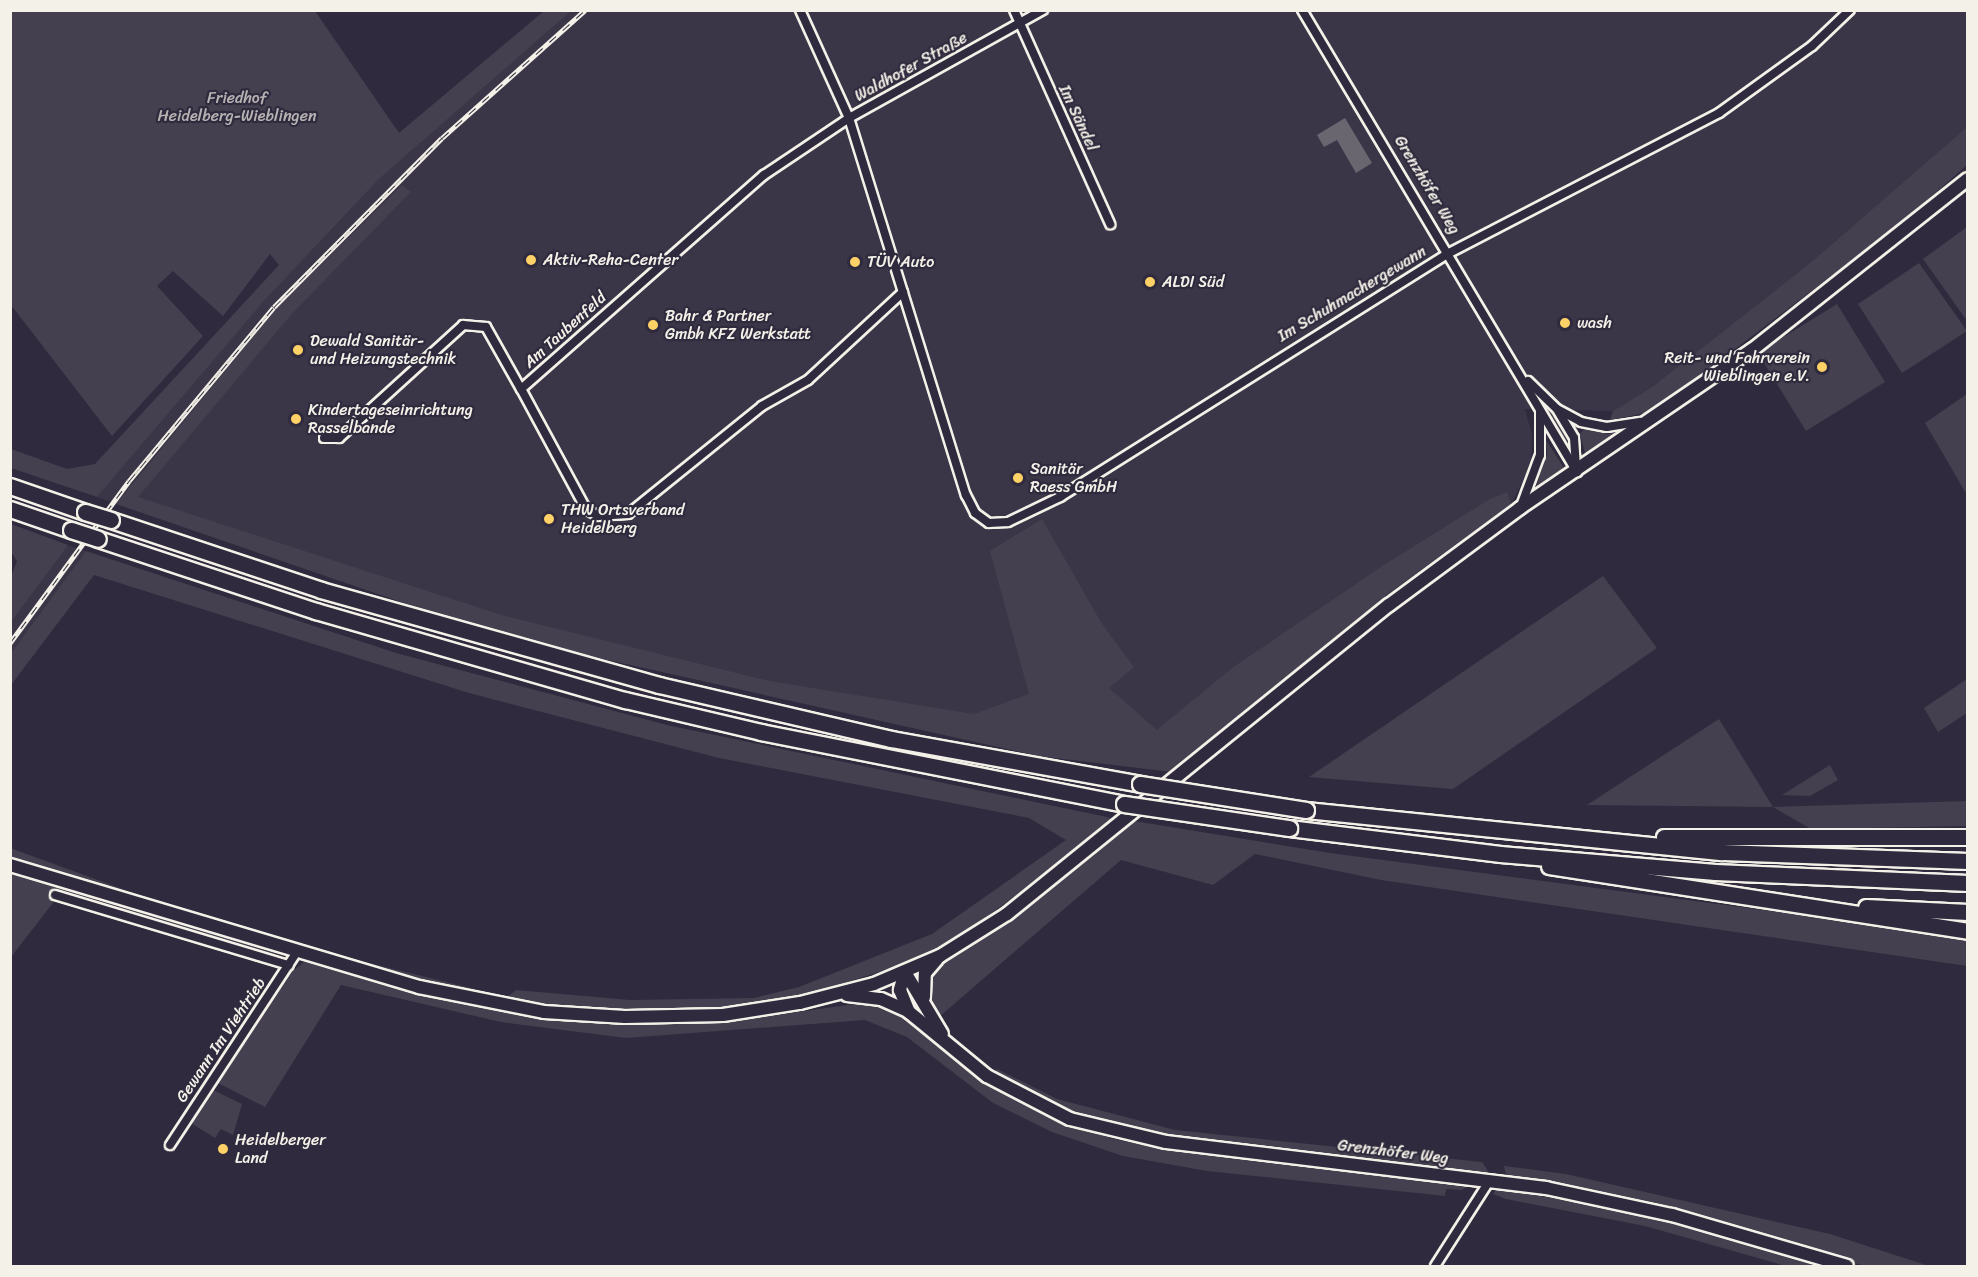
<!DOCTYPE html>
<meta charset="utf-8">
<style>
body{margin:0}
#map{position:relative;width:1978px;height:1277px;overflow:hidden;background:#2f2a3d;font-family:Sriracha,sans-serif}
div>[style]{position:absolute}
.built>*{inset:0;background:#3b3647}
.green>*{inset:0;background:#454050}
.water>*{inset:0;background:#6a6670}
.roads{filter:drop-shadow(2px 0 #f4f1e8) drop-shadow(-2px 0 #f4f1e8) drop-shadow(0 2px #f4f1e8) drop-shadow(0 -2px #f4f1e8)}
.minor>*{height:8px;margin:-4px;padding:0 4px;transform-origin:4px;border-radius:4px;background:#2f2a3d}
.secondary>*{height:12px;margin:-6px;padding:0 6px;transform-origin:6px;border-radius:6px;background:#2f2a3d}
.motorway>*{height:15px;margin:-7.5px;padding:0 7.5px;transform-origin:7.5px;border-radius:7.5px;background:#2f2a3d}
.rail>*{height:5px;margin-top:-2.5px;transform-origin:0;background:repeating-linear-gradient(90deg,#2f2a3d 0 9px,#f4f1e8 0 18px);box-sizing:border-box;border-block:2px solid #f4f1e8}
.bridges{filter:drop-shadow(2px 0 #f4f1e8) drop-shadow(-2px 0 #f4f1e8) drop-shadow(0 2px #f4f1e8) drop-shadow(0 -2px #f4f1e8)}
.motorway-bridge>*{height:15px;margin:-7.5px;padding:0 7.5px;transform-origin:7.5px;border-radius:7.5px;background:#2f2a3d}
.dots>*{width:16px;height:16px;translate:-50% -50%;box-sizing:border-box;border:3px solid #2f2a3d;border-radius:50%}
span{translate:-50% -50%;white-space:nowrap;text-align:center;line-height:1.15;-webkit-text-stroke:4.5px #2f2a3d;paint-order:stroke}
.street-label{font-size:16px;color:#f4f1e8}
.park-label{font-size:16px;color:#b7b3b3}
.poi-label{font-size:16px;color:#f4f1e8}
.left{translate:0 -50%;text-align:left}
.right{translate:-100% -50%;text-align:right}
.frame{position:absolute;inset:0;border:12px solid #f4f1e8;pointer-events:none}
</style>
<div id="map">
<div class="built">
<div style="clip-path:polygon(1008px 10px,1013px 19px,1028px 10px,1967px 11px,1967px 127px,1809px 264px,1652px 387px,1613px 411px,1525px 409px,1532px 435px,1531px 464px,1511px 504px,1385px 596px,1172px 772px,1055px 753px,502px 615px,137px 497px,291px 315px,411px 192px,402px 185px,274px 311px,116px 504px,97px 497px,264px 301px,378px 180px,571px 11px)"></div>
<div style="clip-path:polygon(67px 545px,86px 551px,11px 653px,11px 622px)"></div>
</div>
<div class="green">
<div style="clip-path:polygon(11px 10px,315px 11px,399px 133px,544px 11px,571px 11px,378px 180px,264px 301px,97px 497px,11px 468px,11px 449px,67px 469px,95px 464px,279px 265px,270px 254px,223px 316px,173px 271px,157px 286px,203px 336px,112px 436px,11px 305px)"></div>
<div style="clip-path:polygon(1967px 127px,1967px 165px,1902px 222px,1664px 403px,1645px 413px,1610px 420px,1613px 411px,1652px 387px,1809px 264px)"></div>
<div style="clip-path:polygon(402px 185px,411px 192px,291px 315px,138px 497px,502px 615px,769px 681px,974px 714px,1029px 694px,990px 551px,1042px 519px,1102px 624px,1134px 667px,1109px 688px,1157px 730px,1232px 668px,1387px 563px,1490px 499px,1507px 492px,1511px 504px,1385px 596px,1172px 772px,1038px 756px,590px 656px,439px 615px,116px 504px,274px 311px)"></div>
<div style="clip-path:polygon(1967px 227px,1967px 321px,1923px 259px)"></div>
<div style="clip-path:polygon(1919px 263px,1967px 331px,1902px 373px,1858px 304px)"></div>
<div style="clip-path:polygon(1837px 304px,1885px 382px,1806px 431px,1758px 353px)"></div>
<div style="clip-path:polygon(1531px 387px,1558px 418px,1571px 443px,1566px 445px)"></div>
<div style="clip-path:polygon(1967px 394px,1967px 495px,1925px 423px)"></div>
<div style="clip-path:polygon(1584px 429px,1608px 434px,1624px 431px,1586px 457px,1580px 434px)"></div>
<div style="clip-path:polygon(1546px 440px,1566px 471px,1539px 488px,1536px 486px,1547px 454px)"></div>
<div style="clip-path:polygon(11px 524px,68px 545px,11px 622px,11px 576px,17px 561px,11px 552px)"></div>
<div style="clip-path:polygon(86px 551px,396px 653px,667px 725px,1121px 820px,957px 938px,895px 967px,796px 998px,716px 1012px,581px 1011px,406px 978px,311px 953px,312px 949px,507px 997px,516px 990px,630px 1000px,754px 998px,799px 987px,932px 934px,1066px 840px,1029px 818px,719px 758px,469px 693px,94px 575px,11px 685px,11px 653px)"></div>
<div style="clip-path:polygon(1603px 576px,1657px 648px,1453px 789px,1309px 777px)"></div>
<div style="clip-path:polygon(1967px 679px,1967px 713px,1938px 732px,1924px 708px)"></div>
<div style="clip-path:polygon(1719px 719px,1773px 807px,1967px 801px,1967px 826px,1811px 829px,1773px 807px,1587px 805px)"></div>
<div style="clip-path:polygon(1830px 765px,1838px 780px,1810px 796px,1782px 795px)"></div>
<div style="clip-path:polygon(1134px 821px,1330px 853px,1968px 937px,1967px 966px,1381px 880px,1255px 854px,1213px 885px,1121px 860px,939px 1017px,927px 991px,932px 972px,1021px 911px)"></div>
<div style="clip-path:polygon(10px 848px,169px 906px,283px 939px,293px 946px,11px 860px)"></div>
<div style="clip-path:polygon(11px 872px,274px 953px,276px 958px,56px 899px,11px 957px)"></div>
<div style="clip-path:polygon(304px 962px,538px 1018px,614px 1025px,743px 1020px,868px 1002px,911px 1020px,972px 1073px,1009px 1097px,1058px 1121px,1113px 1139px,1181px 1152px,1468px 1185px,1462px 1190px,1446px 1189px,1445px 1196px,1207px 1171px,1123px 1156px,1052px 1132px,993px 1103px,907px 1037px,865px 1020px,626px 1038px,501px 1022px,341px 985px,265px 1107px,218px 1083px,293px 971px)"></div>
<div style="clip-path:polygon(997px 1069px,1057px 1099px,1175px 1130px,1482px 1162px,1488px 1171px,1481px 1175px,1163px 1139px,1063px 1110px,994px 1074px)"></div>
<div style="clip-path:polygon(213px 1090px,242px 1104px,233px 1135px,221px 1129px,215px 1138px,191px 1123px)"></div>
<div style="clip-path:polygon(1504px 1166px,1566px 1174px,1830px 1234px,1929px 1266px,1865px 1266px,1663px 1207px,1507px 1178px)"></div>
<div style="clip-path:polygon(1497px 1188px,1635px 1213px,1827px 1266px,1786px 1266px,1645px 1226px,1506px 1199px,1493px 1194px)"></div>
</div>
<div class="water">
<div style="clip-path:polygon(1345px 118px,1372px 163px,1356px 173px,1337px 140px,1324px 147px,1317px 135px)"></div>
</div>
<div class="roads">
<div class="minor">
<div style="left:800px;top:10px;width:119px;rotate:65.6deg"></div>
<div style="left:849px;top:118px;width:395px;rotate:72.8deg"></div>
<div style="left:966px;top:495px;width:20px;rotate:63deg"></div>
<div style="left:975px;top:513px;width:17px;rotate:36deg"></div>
<div style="left:989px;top:523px;width:19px;rotate:-3deg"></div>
<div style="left:1008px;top:522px;width:58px;rotate:-25.7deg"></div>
<div style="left:1060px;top:497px;width:459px;rotate:-32.1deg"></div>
<div style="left:1449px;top:253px;width:304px;rotate:-27.4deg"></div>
<div style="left:1719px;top:113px;width:115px;rotate:-35.8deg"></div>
<div style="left:1812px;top:46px;width:52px;rotate:-43.5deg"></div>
<div style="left:1014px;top:10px;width:235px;rotate:65.8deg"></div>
<div style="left:1302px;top:10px;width:538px;rotate:59.24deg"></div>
<div style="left:903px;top:292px;width:129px;rotate:137.2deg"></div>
<div style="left:808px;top:380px;width:53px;rotate:150.5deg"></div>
<div style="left:762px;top:406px;width:172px;rotate:141.1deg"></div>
<div style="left:628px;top:514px;width:30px;rotate:176deg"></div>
<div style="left:598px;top:516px;width:14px;rotate:-150deg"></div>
<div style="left:586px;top:509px;width:136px;rotate:-118.4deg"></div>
<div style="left:521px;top:389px;width:324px;rotate:-41.4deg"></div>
<div style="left:764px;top:175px;width:102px;rotate:-33.8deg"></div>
<div style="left:849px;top:118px;width:222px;rotate:-29.1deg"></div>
<div style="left:1528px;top:381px;width:40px;rotate:44deg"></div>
<div style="left:1557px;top:409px;width:27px;rotate:28deg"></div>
<div style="left:1581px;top:422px;width:26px;rotate:11deg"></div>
<div style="left:1607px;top:427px;width:33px;rotate:-9deg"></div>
<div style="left:1558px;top:411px;width:31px;rotate:59deg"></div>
<div style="left:1574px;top:438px;width:30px;rotate:86deg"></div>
<div style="left:324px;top:438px;width:15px"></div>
<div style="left:339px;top:438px;width:168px;rotate:-42.3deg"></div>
<div style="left:463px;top:325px;width:23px;rotate:5deg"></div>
<div style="left:486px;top:327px;width:71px;rotate:60.6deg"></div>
<div style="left:1521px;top:506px;width:54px;rotate:-69.6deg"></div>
<div style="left:1540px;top:455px;width:43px;rotate:-90deg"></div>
<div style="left:55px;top:895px;width:244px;rotate:16.7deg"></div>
<div style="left:170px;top:1145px;width:231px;rotate:-56.7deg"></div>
<div style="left:1435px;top:1266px;width:102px;rotate:-57.4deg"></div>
</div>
<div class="secondary">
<div style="left:10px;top:865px;width:427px;rotate:16.6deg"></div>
<div style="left:419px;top:987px;width:127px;rotate:11.3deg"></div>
<div style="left:544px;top:1012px;width:81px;rotate:3.5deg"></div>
<div style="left:625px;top:1017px;width:98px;rotate:-1.2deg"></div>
<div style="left:723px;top:1015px;width:78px;rotate:-8.9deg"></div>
<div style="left:800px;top:1003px;width:76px;rotate:-14.4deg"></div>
<div style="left:874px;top:984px;width:72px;rotate:-23deg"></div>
<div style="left:940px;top:956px;width:79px;rotate:-32.1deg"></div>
<div style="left:1007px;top:914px;width:491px;rotate:-39deg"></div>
<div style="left:1389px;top:605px;width:163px;rotate:-36.5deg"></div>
<div style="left:1520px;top:508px;width:281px;rotate:-34.3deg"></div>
<div style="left:1752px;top:350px;width:275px;rotate:-38.4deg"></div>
<div style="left:905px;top:972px;width:19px;rotate:106deg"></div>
<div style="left:900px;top:990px;width:24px;rotate:68deg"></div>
<div style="left:909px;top:1012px;width:101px;rotate:39.4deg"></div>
<div style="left:987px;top:1076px;width:93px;rotate:27.4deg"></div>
<div style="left:1070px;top:1119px;width:99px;rotate:13.5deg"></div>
<div style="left:1166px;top:1142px;width:383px;rotate:6.9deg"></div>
<div style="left:1546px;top:1188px;width:129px;rotate:12.1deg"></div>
<div style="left:1672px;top:1215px;width:182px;rotate:16.2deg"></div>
<div style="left:905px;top:972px;width:72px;rotate:59.2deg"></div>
<div style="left:847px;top:995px;width:34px;rotate:7deg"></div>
<div style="left:881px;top:999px;width:30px;rotate:24deg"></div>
<div style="left:924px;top:997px;width:24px;rotate:-88deg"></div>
<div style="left:925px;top:973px;width:18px;rotate:-49deg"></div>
</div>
<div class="motorway">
<div style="left:10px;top:486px;width:79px;rotate:19.1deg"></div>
<div style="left:10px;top:509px;width:65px;rotate:19deg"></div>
<div style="left:111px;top:520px;width:221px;rotate:18.4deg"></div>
<div style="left:321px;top:590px;width:351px;rotate:15.7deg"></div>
<div style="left:659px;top:685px;width:238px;rotate:13.1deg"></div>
<div style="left:891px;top:739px;width:253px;rotate:10.2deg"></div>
<div style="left:98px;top:539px;width:230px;rotate:18.3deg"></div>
<div style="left:316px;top:611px;width:322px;rotate:16.1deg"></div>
<div style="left:625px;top:700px;width:140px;rotate:13.2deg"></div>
<div style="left:761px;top:732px;width:370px;rotate:11.2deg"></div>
<div style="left:1306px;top:810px;width:418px;rotate:5.8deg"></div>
<div style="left:1722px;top:852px;width:246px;rotate:2.1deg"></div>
<div style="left:1289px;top:828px;width:213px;rotate:7deg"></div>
<div style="left:1500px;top:854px;width:216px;rotate:4.8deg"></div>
<div style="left:1715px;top:872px;width:253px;rotate:2.5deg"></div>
<div style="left:1664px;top:837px;width:304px"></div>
<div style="left:1549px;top:866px;width:424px;rotate:8.8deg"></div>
<div style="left:1866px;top:907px;width:102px;rotate:2.8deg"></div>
</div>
</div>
<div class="rail">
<div style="left:10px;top:643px;width:201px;rotate:-53.7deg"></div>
<div style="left:129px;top:481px;width:226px;rotate:-50.2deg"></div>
<div style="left:274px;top:307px;width:238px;rotate:-45.2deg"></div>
<div style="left:442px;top:138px;width:192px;rotate:-41.8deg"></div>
</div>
<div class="bridges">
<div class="motorway-bridge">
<div style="left:85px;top:512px;width:27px;rotate:17deg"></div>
<div style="left:71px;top:530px;width:28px;rotate:18deg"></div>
<div style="left:1140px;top:784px;width:168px;rotate:8.9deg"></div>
<div style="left:1124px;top:804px;width:167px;rotate:8.3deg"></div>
</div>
</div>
<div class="dots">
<div style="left:531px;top:260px;background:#ffd166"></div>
<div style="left:855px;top:262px;background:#ffd166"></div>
<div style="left:1150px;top:282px;background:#ffd166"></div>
<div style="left:1565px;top:323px;background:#ffd166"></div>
<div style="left:653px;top:325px;background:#ffd166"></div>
<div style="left:298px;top:350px;background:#ffd166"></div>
<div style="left:1822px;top:367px;background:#ffd166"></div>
<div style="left:296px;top:419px;background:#ffd166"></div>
<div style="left:1018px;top:478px;background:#ffd166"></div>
<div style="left:549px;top:519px;background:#ffd166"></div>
<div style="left:223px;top:1149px;background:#ffd166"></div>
</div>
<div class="street-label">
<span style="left:911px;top:67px;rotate:-29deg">Waldhofer Straße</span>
<span style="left:1078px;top:118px;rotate:65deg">Im Sändel</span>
<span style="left:1427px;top:185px;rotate:59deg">Grenzhöfer Weg</span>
<span style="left:1352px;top:294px;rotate:-31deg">Im Schuhmachergewann</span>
<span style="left:565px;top:330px;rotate:-42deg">Am Taubenfeld</span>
<span style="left:221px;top:1040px;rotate:-56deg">Gewann Im Viehtrieb</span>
<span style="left:1393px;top:1152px;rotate:7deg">Grenzhöfer Weg</span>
</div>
<div class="park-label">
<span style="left:237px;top:107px">Friedhof<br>Heidelberg-Wieblingen</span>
</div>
<div class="poi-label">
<span class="left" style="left:543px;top:260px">Aktiv-Reha-Center</span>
<span class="left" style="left:867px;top:262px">TÜV Auto</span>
<span class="left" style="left:1162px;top:282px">ALDI Süd</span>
<span class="left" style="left:665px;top:325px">Bahr &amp; Partner<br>Gmbh KFZ Werkstatt</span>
<span class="left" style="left:1577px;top:323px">wash</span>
<span class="left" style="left:310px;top:350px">Dewald Sanitär-<br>und Heizungstechnik</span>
<span class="right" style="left:1810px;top:367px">Reit- und Fahrverein<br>Wieblingen e.V.</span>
<span class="left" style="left:308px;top:419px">Kindertageseinrichtung<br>Rasselbande</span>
<span class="left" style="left:1030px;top:478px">Sanitär<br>Raess GmbH</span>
<span class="left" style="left:561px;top:519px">THW Ortsverband<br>Heidelberg</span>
<span class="left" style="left:235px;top:1149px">Heidelberger<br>Land</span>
</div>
<div class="frame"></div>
</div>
